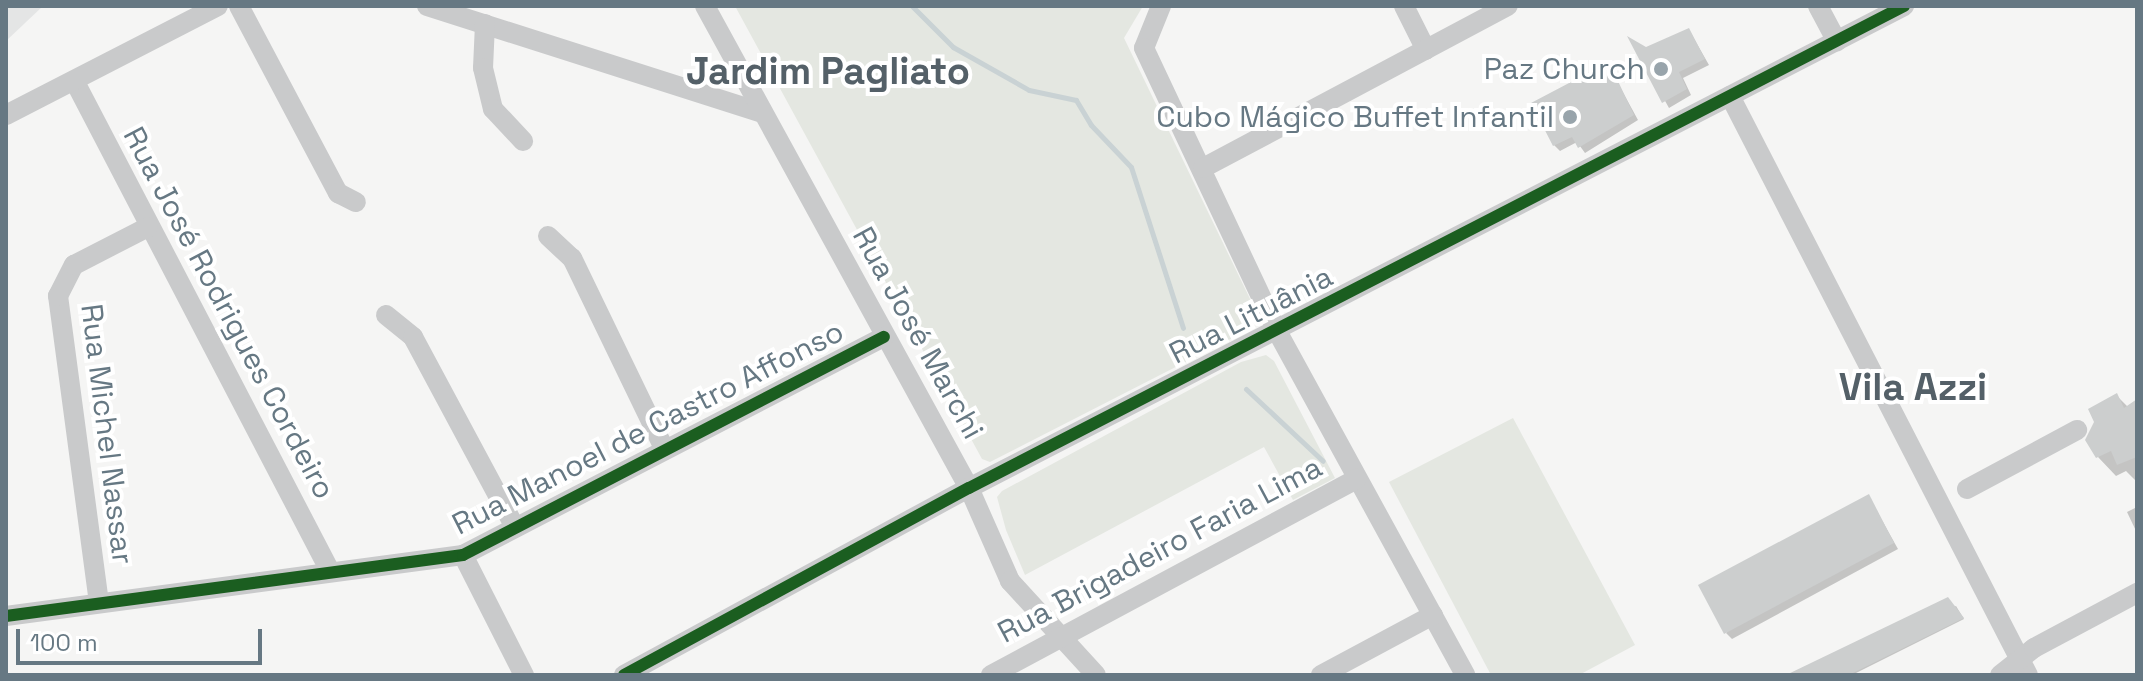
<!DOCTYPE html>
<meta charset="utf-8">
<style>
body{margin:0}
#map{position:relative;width:2143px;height:681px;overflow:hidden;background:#f5f5f4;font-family:"Space Grotesk",sans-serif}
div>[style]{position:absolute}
.built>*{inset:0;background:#e4e5e5}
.green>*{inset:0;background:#e4e7e1}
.shadow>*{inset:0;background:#0003}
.stream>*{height:5px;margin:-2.5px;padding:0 2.5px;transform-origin:2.5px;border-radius:2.5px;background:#c9d2d4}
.building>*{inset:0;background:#cccece}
.minor>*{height:20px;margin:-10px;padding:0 10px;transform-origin:10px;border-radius:10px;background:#c9cacb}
.cycleway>*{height:12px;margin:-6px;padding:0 6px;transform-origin:6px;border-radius:6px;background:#1b5e20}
.dots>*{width:22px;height:22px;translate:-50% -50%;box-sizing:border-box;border:4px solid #fff;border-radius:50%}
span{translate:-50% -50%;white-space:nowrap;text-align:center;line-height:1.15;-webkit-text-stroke:8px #fff;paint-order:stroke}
.poi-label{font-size:30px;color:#667883}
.right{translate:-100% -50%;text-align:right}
.street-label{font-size:30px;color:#667883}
.district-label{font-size:38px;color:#546068;font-weight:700}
.frame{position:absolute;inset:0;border:8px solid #667883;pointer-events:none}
.scale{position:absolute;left:16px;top:629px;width:246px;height:36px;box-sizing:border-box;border:4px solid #667883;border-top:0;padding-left:10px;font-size:24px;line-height:28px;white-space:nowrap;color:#667883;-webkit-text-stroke:6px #fff;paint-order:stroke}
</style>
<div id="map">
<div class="built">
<div style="clip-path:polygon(6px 6px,43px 6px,6px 41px)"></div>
</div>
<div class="green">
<div style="clip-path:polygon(735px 6px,1143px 6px,1124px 38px,1252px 303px,1253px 318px,1246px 331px,990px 462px,982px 459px)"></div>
<div style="clip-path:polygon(1266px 355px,1274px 361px,1335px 478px,1293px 500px,1264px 447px,1025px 575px,1006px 530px,997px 497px,1002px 491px,1241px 362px)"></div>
<div style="clip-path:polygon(1513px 418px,1635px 645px,1579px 675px,1491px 675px,1389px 482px)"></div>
</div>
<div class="shadow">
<div style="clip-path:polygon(1689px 30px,1709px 65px,1683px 78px,1691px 95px,1669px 108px,1632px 42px,1645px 50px)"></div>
<div style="clip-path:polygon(1608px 65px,1638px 120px,1585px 153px,1577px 142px,1560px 151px,1554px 145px)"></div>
<div style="clip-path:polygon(2117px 396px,2128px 407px,2137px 402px,2137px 482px,2126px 471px,2116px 476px,2098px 457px)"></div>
<div style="clip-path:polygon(1869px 497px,1898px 549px,1732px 639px,1726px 633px)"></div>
<div style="clip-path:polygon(2137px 507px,2137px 533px,2127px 512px)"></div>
<div style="clip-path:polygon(1956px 606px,1964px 619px,1852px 675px,1793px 675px)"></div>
</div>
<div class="stream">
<div style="left:912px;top:6px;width:58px;rotate:45deg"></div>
<div style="left:953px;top:47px;width:87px;rotate:29.5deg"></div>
<div style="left:1029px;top:90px;width:48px;rotate:12deg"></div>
<div style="left:1076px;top:100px;width:29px;rotate:59deg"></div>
<div style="left:1091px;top:125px;width:58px;rotate:46.4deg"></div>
<div style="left:1131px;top:167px;width:169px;rotate:72.1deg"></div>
<div style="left:1246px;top:389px;width:105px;rotate:43.1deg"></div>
</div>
<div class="building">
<div style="clip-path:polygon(1689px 28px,1705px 59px,1679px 72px,1687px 89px,1662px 103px,1627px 36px,1646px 47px)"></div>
<div style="clip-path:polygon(1609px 62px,1634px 115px,1578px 148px,1572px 137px,1553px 146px,1531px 103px)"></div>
<div style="clip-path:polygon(2117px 393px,2124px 408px,2137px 399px,2137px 457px,2117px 465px,2111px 451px,2096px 458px,2085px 440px,2094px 422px,2088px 409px)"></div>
<div style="clip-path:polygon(1869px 494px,1894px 543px,1724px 634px,1698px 585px)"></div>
<div style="clip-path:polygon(1948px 597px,1964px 618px,1849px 675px,1786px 675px)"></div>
</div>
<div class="minor">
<div style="left:239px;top:6px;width:212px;rotate:62.1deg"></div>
<div style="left:338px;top:193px;width:20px;rotate:27deg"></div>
<div style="left:427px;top:6px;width:352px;rotate:17.7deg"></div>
<div style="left:705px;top:6px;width:550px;rotate:61.29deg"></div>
<div style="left:969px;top:488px;width:102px;rotate:66.2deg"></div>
<div style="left:1010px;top:581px;width:127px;rotate:47.5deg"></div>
<div style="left:1161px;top:6px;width:45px;rotate:112deg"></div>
<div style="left:1144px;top:48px;width:313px;rotate:64.8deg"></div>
<div style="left:1277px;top:331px;width:392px;rotate:61.3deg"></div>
<div style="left:1404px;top:6px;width:49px;rotate:63.4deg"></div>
<div style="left:1818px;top:6px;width:40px;rotate:62deg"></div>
<div style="left:485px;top:24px;width:44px;rotate:92.6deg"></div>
<div style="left:483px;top:68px;width:42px;rotate:76.3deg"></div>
<div style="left:493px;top:109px;width:44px;rotate:46.8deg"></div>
<div style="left:75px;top:82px;width:551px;rotate:62.46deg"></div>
<div style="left:1730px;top:96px;width:651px;rotate:62.77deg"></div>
<div style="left:6px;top:115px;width:238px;rotate:-27.2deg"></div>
<div style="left:1203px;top:168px;width:345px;rotate:-28deg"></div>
<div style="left:548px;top:236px;width:33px;rotate:43deg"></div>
<div style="left:572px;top:258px;width:213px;rotate:64.2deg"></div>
<div style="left:386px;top:315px;width:35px;rotate:39deg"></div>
<div style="left:413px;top:337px;width:216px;rotate:61.8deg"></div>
<div style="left:1967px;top:489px;width:125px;rotate:-28.2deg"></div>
<div style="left:463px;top:555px;width:135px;rotate:63.1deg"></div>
<div style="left:99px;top:603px;width:310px;rotate:-97.6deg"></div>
<div style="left:58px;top:296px;width:35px;rotate:-63deg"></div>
<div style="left:74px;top:265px;width:83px;rotate:-27.2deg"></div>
<div style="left:6px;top:616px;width:461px;rotate:-7.6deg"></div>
<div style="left:463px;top:555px;width:474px;rotate:-27.4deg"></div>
<div style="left:624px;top:675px;width:392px;rotate:-28.5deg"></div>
<div style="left:969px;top:488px;width:1052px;rotate:-27.27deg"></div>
<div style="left:991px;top:675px;width:415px;rotate:-28.2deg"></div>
<div style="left:1321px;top:675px;width:127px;rotate:-28.2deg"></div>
<div style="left:2000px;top:675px;width:43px;rotate:-38.5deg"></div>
<div style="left:2034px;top:648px;width:117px;rotate:-28.1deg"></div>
</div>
<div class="cycleway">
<div style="left:6px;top:616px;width:461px;rotate:-7.6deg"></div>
<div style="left:463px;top:555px;width:474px;rotate:-27.4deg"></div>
<div style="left:624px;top:675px;width:392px;rotate:-28.5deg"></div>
<div style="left:969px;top:488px;width:1052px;rotate:-27.27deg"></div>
</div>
<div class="dots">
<div style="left:1661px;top:69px;background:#98a4ab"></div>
<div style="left:1570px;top:117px;background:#98a4ab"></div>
</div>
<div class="poi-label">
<span class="right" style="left:1645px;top:69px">Paz Church</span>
<span class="right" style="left:1554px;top:117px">Cubo Mágico Buffet Infantil</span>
</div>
<div class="street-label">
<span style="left:229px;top:313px;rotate:62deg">Rua José Rodrigues Cordeiro</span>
<span style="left:1251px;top:315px;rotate:-27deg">Rua Lituânia</span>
<span style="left:918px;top:333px;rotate:61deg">Rua José Marchi</span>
<span style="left:648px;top:428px;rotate:-27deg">Rua Manoel de Castro Affonso</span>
<span style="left:107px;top:434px;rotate:83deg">Rua Michel Nassar</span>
<span style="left:1160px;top:550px;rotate:-28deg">Rua Brigadeiro Faria Lima</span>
</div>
<div class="district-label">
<span style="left:828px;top:72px">Jardim Pagliato</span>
<span style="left:1913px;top:388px">Vila Azzi</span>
</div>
<div class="frame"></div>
<div class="scale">100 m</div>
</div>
